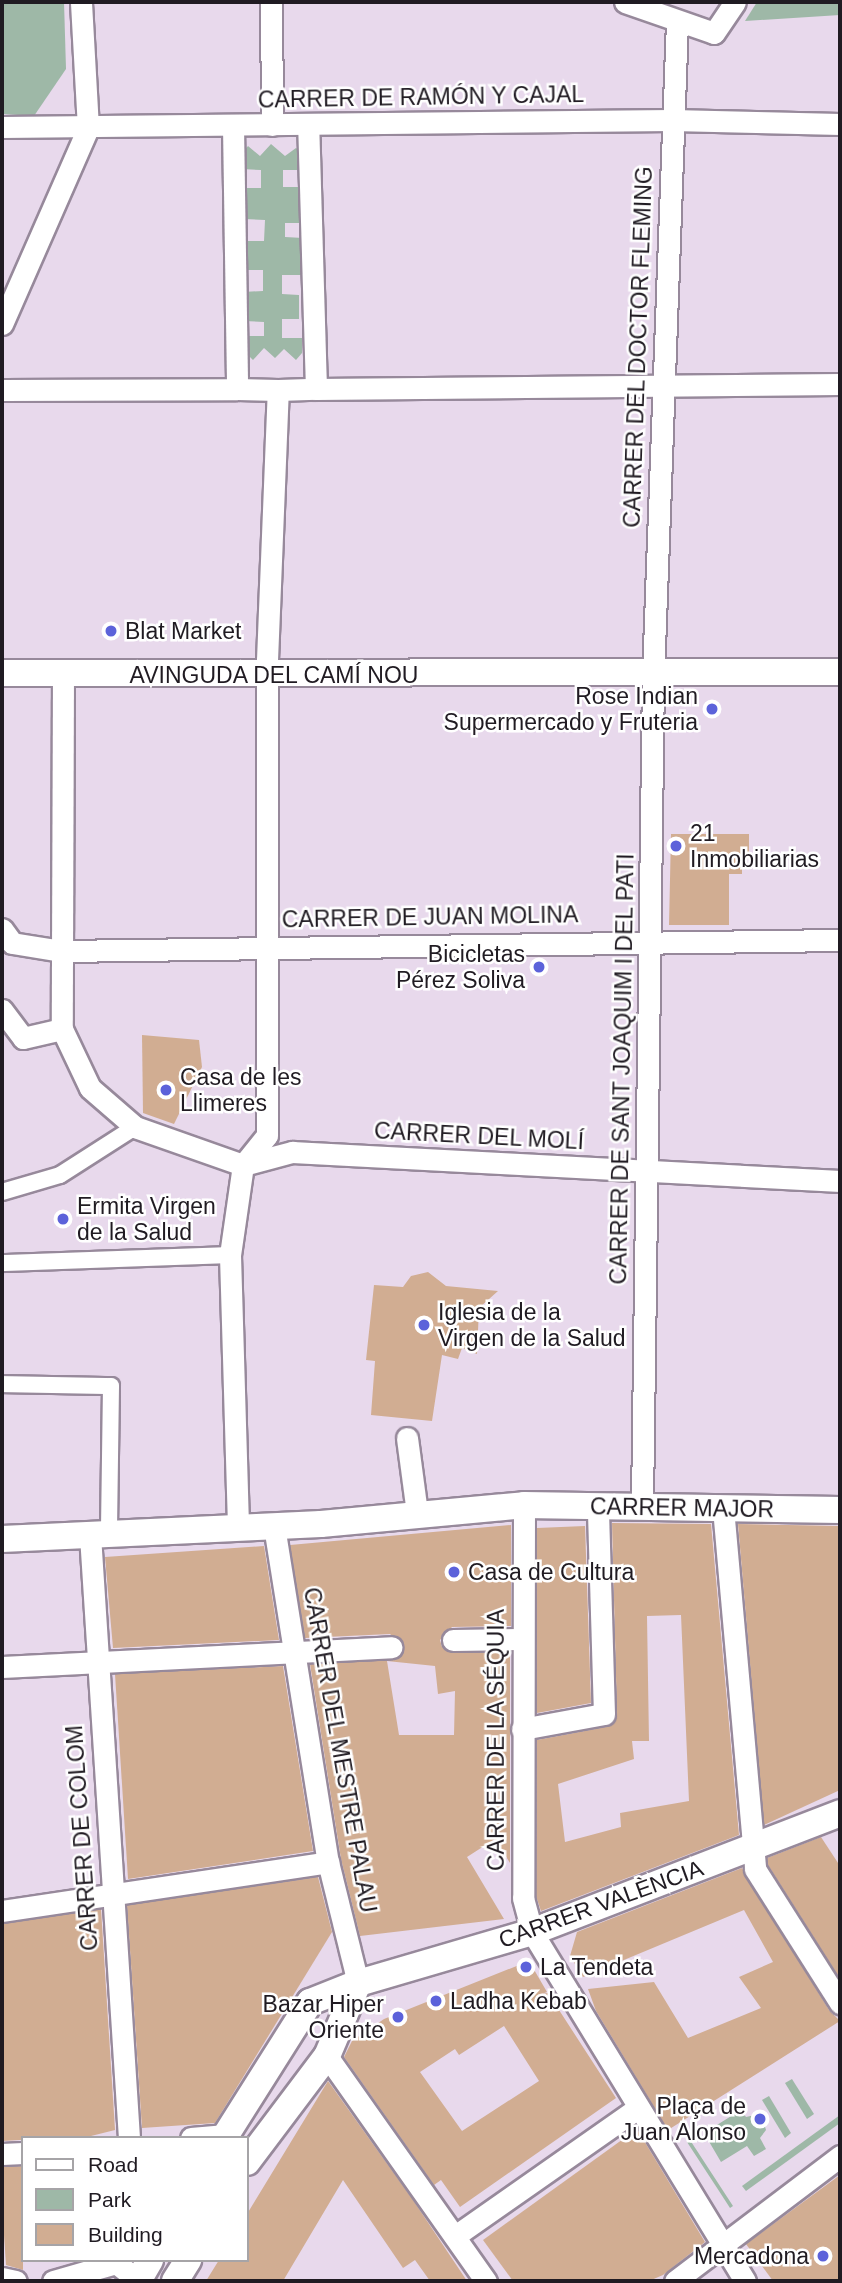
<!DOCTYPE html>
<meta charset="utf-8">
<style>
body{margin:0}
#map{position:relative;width:842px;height:2283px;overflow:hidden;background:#e8d9ec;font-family:Helvetica,sans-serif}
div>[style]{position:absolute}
.green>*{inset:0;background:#9eb8a7}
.building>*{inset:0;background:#d1ad92}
.roads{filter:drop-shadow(2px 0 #97899b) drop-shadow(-2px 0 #97899b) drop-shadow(0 2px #97899b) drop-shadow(0 -2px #97899b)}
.pedestrian>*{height:16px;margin:-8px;padding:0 8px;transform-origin:8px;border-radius:8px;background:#fff}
.minor>*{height:21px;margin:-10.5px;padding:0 10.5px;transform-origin:10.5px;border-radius:10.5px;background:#fff}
.tertiary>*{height:26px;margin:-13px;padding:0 13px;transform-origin:13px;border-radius:13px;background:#fff}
.dots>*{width:19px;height:19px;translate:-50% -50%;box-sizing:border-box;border:4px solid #fff;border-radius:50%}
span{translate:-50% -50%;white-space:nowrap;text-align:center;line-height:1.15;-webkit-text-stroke:5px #fff;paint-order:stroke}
.street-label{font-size:23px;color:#201b22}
.poi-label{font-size:23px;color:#201b22}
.left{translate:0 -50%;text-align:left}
.right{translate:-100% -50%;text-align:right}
.frame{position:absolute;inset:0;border:4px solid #201b22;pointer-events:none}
.legend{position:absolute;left:21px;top:2136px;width:228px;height:126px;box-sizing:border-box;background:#fff;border:2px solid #a6a4a7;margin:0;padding:9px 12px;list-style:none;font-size:21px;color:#201b22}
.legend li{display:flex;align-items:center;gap:14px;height:35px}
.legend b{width:35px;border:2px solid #a6a4a7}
</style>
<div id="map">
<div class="green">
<div style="clip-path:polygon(2px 2px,64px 2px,66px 69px,34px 116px,2px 114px)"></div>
<div style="clip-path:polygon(757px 2px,840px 2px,840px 15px,745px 21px)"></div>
<div style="clip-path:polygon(271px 144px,285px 156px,296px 148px,303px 153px,303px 170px,283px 170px,283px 187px,302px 187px,302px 223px,285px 223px,285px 237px,303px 238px,303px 275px,282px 275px,282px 294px,299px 295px,299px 319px,282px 319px,282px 338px,302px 338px,302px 353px,296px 360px,284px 349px,275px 358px,264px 348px,253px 360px,243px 350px,243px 336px,264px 336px,264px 322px,243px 321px,243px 292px,263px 291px,263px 270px,245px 270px,245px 241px,264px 241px,265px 220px,244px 219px,244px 188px,261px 188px,261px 170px,242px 169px,242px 153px,248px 146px,260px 156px)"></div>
<div style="clip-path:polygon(792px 2079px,814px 2114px,807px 2119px,785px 2083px)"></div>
<div style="clip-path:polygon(769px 2096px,791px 2133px,785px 2138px,762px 2100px)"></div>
<div style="clip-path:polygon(741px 2110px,746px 2117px,755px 2115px,763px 2120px,766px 2130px,760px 2138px,766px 2149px,754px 2156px,747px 2146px,721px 2162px,704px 2133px)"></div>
<div style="clip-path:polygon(840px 2115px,840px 2123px,746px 2191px,742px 2186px)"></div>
<div style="clip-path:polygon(690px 2140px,733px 2206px,730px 2208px,719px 2191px,687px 2142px)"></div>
</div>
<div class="building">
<div style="clip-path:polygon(671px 834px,749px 834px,749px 856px,742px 856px,742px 874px,729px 874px,729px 925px,669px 925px)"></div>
<div style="clip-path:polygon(142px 1035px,199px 1040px,202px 1067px,174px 1124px,143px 1113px)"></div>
<div style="clip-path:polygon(428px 1272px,446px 1286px,498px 1291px,479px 1308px,477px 1354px,462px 1348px,458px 1359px,442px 1355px,432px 1421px,371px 1415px,375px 1361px,366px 1360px,374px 1285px,403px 1287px,411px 1276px)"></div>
<div style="clip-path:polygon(evenodd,612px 1523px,711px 1524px,739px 1835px,541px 1911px,536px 1896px,537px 1740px,606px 1727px,617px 1714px,612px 1523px,681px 1615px,689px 1801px,620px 1813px,621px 1827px,565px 1842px,558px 1784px,634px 1759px,632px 1741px,649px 1741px,647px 1616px,681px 1615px)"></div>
<div style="clip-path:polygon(738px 1524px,840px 1526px,840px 1790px,764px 1825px)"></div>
<div style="clip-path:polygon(evenodd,511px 1525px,511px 1626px,452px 1627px,440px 1640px,442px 1647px,453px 1653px,510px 1652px,510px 1863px,495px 1839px,467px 1857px,504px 1919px,360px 1936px,341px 1859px,310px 1664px,392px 1660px,402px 1654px,404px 1646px,390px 1634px,305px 1638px,290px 1545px,511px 1525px,387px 1661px,435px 1666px,438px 1694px,455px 1691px,454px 1735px,399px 1735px,387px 1661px)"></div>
<div style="clip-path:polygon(585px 1526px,591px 1703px,537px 1713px,537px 1528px)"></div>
<div style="clip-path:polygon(264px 1546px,279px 1640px,113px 1648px,105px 1557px)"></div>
<div style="clip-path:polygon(283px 1666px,313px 1851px,128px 1879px,115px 1674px)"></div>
<div style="clip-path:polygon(821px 1837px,840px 1866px,840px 1979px,768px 1865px,767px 1858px)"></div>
<div style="clip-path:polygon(742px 1868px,829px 2010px,840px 2021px,668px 2130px,596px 2011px,588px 1989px,654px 1982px,688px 2038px,761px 2008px,739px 1977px,773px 1962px,744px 1910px,583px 1977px,570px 1956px,577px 1932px)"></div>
<div style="clip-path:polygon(318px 1877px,332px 1932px,215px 2123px,142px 2128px,127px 1905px)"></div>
<div style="clip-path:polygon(101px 1909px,115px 2130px,91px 2136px,2px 2141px,2px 1924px)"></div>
<div style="clip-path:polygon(evenodd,529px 1961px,547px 1992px,542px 1994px,548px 1993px,616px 2098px,460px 2207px,441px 2180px,434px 2185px,344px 2057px,352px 2041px,384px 2019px,529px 1961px,504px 2026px,539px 2081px,462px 2131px,420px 2072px,455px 2049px,459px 2055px,504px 2026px)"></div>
<div style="clip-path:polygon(328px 2081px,413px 2200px,467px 2281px,430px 2281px,415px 2260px,403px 2268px,343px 2180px,283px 2281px,206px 2281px,219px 2260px,247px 2260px,247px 2214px)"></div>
<div style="clip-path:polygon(637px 2129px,705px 2242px,663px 2275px,649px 2281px,513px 2281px,483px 2240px)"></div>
<div style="clip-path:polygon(23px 2166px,23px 2270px,6px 2265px,2px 2205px,2px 2167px)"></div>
<div style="clip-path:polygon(840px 2175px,840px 2281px,773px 2281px,746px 2244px)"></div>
</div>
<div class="roads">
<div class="pedestrian">
<div style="left:2px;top:1192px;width:60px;rotate:-16.3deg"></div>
<div style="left:60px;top:1175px;width:89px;rotate:-32.6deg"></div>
<div style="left:2px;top:1263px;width:228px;rotate:-2deg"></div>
<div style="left:2px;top:1384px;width:109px;rotate:1.1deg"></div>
<div style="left:111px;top:1386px;width:148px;rotate:90.8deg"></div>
</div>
<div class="minor">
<div style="left:271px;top:2px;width:123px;rotate:89.5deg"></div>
<div style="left:625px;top:2px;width:94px;rotate:19.2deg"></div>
<div style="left:714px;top:33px;width:37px;rotate:-56deg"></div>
<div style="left:233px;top:126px;width:263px;rotate:89.1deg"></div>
<div style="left:237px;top:389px;width:41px;rotate:1.4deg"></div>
<div style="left:278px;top:390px;width:38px;rotate:-2deg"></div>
<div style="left:316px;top:389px;width:264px;rotate:-91.7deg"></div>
<div style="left:2px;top:127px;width:670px;rotate:-0.6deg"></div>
<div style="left:672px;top:120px;width:168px;rotate:1.4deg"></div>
<div style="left:2px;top:324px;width:214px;rotate:-66.3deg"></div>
<div style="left:88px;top:128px;width:126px;rotate:-93.2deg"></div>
<div style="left:316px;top:389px;width:524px;rotate:-0.55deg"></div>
<div style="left:2px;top:390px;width:235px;rotate:-0.2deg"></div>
<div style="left:63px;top:673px;width:356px;rotate:90.2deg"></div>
<div style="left:62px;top:1029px;width:65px;rotate:64.6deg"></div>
<div style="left:90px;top:1088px;width:60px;rotate:40.9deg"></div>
<div style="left:135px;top:1127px;width:114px;rotate:19.4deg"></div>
<div style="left:2px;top:929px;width:17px;rotate:54deg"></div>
<div style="left:12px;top:943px;width:51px;rotate:9.1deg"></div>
<div style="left:62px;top:951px;width:778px;rotate:-0.81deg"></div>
<div style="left:2px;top:1010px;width:35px;rotate:53deg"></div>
<div style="left:23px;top:1038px;width:40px;rotate:-13deg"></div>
<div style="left:243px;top:1165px;width:38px;rotate:-51deg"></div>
<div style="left:267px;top:1135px;width:475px;rotate:-90deg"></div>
<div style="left:267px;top:660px;width:270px;rotate:-87.7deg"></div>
<div style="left:243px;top:1165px;width:51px;rotate:-14.9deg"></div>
<div style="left:292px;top:1152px;width:549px;rotate:3.03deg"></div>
<div style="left:407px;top:1438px;width:76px;rotate:82.4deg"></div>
<div style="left:524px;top:1505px;width:393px;rotate:90.1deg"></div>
<div style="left:523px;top:1898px;width:35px;rotate:75deg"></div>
<div style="left:532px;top:1932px;width:409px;rotate:58.6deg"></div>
<div style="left:642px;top:1505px;width:829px;rotate:-89.24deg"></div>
<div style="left:653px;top:676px;width:655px;rotate:-87.9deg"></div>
<div style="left:723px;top:1508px;width:362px;rotate:84.9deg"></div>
<div style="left:755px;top:1869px;width:159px;rotate:57.6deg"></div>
<div style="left:238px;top:1525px;width:270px;rotate:-91.7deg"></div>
<div style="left:230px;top:1255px;width:91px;rotate:-81.8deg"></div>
<div style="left:274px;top:1526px;width:340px;rotate:80.9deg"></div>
<div style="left:328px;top:1862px;width:125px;rotate:76.1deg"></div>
<div style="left:90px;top:1535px;width:604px;rotate:86.3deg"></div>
<div style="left:453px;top:1640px;width:68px;rotate:-0.8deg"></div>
<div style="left:2px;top:1667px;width:390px;rotate:-2.9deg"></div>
<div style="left:522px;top:1729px;width:83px;rotate:-10.4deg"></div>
<div style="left:604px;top:1714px;width:208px;rotate:-91.7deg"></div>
<div style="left:2px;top:1911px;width:330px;rotate:-8.5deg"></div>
<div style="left:327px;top:2056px;width:276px;rotate:54.8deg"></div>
<div style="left:191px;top:2138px;width:35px;rotate:-5deg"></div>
<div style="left:2px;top:2154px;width:21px;rotate:-3deg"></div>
<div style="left:455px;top:2236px;width:223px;rotate:-35deg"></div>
<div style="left:2px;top:2278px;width:14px;rotate:12deg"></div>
<div style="left:53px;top:2281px;width:66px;rotate:-15.9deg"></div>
<div style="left:116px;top:2263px;width:28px;rotate:38deg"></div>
<div style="left:675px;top:2281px;width:207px;rotate:-37.1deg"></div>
</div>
<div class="tertiary">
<div style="left:2px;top:673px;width:838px;rotate:-0.07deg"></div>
<div style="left:2px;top:1539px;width:319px;rotate:-2.7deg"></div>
<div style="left:321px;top:1524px;width:204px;rotate:-5.3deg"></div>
<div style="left:524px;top:1505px;width:316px;rotate:0.9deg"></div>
<div style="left:224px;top:2138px;width:161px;rotate:-57.7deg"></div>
<div style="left:310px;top:2002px;width:52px;rotate:-21.6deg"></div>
<div style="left:358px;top:1983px;width:181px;rotate:-16.3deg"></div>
<div style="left:532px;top:1932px;width:330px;rotate:-21.1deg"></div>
<div style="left:247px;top:2162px;width:133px;rotate:-53deg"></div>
<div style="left:327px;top:2056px;width:79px;rotate:-67deg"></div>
<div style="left:138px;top:2281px;width:24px;rotate:-60deg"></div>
<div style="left:175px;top:2281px;width:25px;rotate:-58deg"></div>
</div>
</div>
<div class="dots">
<div style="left:111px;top:631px;background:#5c62da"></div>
<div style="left:712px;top:709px;background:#5c62da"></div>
<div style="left:676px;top:846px;background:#5c62da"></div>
<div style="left:539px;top:967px;background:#5c62da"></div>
<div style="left:166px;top:1090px;background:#5c62da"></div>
<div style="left:63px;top:1219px;background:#5c62da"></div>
<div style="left:424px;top:1325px;background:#5c62da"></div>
<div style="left:454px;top:1572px;background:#5c62da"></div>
<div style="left:526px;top:1967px;background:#5c62da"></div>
<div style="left:436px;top:2001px;background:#5c62da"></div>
<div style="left:398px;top:2017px;background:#5c62da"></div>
<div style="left:760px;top:2119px;background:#5c62da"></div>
<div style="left:823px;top:2256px;background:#5c62da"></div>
</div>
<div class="street-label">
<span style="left:421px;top:97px;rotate:-1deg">CARRER DE RAMÓN Y CAJAL</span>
<span style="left:638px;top:347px;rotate:-88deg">CARRER DEL DOCTOR FLEMING</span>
<span style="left:274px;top:675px">AVINGUDA DEL CAMÍ NOU</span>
<span style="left:430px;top:917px;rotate:-1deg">CARRER DE JUAN MOLINA</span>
<span style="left:622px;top:1069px;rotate:-89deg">CARRER DE SANT JOAQUIM I DEL PATI</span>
<span style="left:479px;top:1136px;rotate:3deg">CARRER DEL MOLÍ</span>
<span style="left:682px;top:1508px;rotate:1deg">CARRER MAJOR</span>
<span style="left:496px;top:1740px;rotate:-90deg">CARRER DE LA SÉQUIA</span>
<span style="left:340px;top:1750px;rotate:80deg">CARRER DEL MESTRE PALAU</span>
<span style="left:82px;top:1838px;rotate:-94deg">CARRER DE COLOM</span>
<span style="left:601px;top:1904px;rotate:-20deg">CARRER VALÈNCIA</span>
</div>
<div class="poi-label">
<span class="left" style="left:125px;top:631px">Blat Market</span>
<span class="right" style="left:698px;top:709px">Rose Indian<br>Supermercado y Fruteria</span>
<span class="left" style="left:690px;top:846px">21<br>Inmobiliarias</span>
<span class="right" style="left:525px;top:967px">Bicicletas<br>Pérez Soliva</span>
<span class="left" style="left:180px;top:1090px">Casa de les<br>Llimeres</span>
<span class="left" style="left:77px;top:1219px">Ermita Virgen<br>de la Salud</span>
<span class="left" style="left:438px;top:1325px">Iglesia de la<br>Virgen de la Salud</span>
<span class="left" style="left:468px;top:1572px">Casa de Cultura</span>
<span class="left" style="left:540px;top:1967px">La Tendeta</span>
<span class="left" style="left:450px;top:2001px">Ladha Kebab</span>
<span class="right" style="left:384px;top:2017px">Bazar Hiper<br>Oriente</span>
<span class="right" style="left:746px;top:2119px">Plaça de<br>Juan Alonso</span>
<span class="right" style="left:809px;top:2256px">Mercadona</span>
</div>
<div class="frame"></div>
<ul class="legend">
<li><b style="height:9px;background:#fff"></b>Road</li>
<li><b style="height:19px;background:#9eb8a7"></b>Park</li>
<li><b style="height:19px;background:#d1ad92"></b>Building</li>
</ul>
</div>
